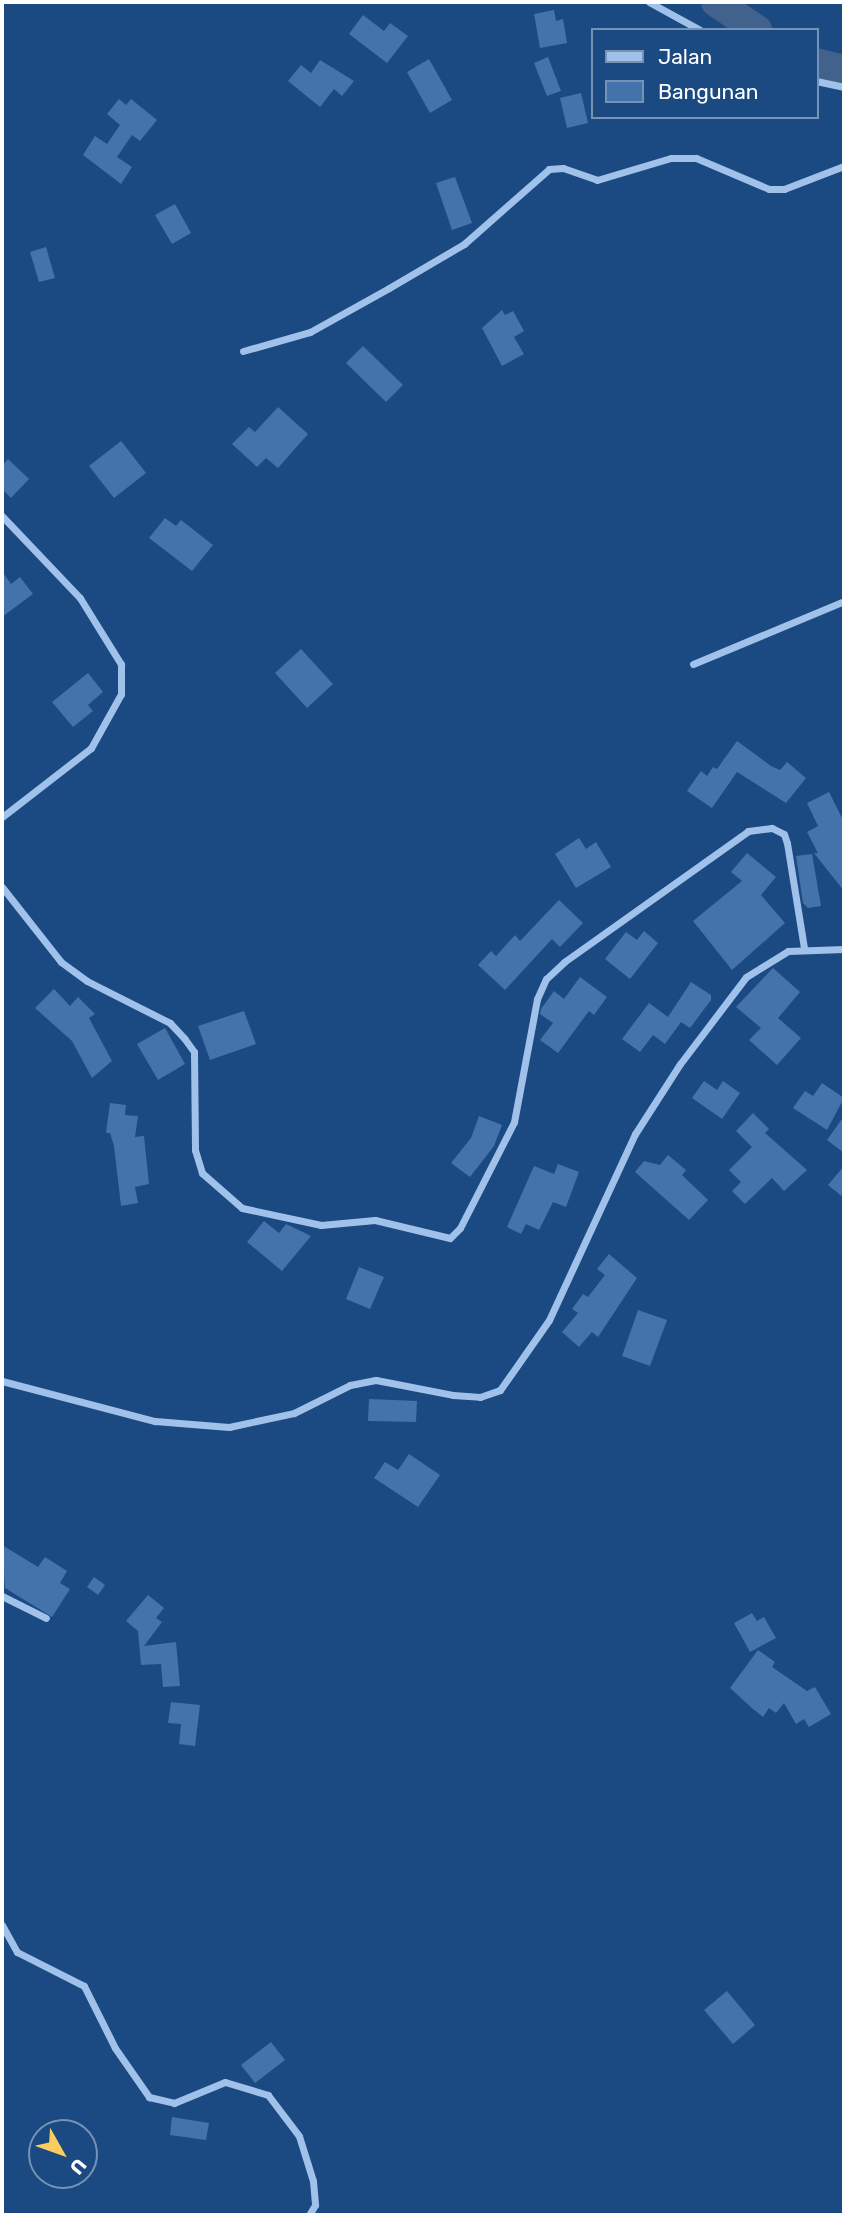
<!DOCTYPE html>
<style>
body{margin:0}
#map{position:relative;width:846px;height:2217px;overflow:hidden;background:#1b4982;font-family:Rubik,sans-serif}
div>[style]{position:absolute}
.river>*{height:30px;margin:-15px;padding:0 15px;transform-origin:15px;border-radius:15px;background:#40628c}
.building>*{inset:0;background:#4473ab}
.street>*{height:7px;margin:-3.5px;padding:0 3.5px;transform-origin:3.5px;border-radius:3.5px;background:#a0c2ea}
span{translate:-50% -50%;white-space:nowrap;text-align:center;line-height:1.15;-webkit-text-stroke:7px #1b4982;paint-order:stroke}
.frame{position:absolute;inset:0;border:4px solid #fff;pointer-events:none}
.legend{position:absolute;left:591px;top:28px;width:228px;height:91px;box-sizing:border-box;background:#1b4982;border:2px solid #7692b4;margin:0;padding:9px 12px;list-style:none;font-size:21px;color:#fff}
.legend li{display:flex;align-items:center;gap:14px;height:35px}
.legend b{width:35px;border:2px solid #7692b4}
.north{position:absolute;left:28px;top:2119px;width:70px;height:70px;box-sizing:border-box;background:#1b4982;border:2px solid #7692b4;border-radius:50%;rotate:130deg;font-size:19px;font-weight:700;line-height:28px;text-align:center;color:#fff}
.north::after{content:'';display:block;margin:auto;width:24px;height:32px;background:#fccc5c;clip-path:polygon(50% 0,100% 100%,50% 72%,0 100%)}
</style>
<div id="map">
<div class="river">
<div style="left:716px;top:2px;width:50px;rotate:34.3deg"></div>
<div style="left:816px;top:63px;width:29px;rotate:14deg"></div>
</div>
<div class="building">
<div style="clip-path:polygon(554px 10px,556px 21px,563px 19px,567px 43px,540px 48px,534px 14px)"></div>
<div style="clip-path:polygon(363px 15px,384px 31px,390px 23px,408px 36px,387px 63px,349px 34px)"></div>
<div style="clip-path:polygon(548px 57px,561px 91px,547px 96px,534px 63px)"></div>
<div style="clip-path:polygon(429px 59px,452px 100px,430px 113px,407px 72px)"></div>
<div style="clip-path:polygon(320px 60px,354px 81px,342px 96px,334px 89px,320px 107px,288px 81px,301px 65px,311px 73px)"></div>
<div style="clip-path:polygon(581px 93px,588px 123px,567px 128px,560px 98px)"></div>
<div style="clip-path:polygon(119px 99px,126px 105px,131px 99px,157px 120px,140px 141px,132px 135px,117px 157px,132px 167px,121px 184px,83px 155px,95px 136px,107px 144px,120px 125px,107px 114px)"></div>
<div style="clip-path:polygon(455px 177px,472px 223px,452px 230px,436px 183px)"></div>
<div style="clip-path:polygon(175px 204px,191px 233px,172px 244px,155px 215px)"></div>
<div style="clip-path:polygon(46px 247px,55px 278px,39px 282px,30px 252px)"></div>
<div style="clip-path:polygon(502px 310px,505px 315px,513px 311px,524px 331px,514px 337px,524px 354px,502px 366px,482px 328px)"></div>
<div style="clip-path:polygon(363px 346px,403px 385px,386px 402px,346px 363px)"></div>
<div style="clip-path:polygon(278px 407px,308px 434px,278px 468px,266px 458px,257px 467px,232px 444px,249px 427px,255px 432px)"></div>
<div style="clip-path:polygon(121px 441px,146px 473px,114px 498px,89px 466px)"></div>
<div style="clip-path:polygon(8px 459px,29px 479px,11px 498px,2px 489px,2px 466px)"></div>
<div style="clip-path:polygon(165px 518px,176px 526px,181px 520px,213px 545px,192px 571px,149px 538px)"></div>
<div style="clip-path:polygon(2px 571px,11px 584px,20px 577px,33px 594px,2px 617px)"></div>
<div style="clip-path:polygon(301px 649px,333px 684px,307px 708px,275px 673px)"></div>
<div style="clip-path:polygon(88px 673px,103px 692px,88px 705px,93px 711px,73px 727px,52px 702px)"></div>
<div style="clip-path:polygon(737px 741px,771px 766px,780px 770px,787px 762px,806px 778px,786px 803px,737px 772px,712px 808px,687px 791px,701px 771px,707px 776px,713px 767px,717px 769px)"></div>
<div style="clip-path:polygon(829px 792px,844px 822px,844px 891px,814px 853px,818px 853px,807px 832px,818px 826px,807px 803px)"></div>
<div style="clip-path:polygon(579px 838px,586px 849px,596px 842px,611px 867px,576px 888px,555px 854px)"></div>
<div style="clip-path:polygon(747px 853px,776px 877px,761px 895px,785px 923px,732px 970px,693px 921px,742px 881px,731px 872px)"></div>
<div style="clip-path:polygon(812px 854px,821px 906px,808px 908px,803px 903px,796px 856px)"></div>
<div style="clip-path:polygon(559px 900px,583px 923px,560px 947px,552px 939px,505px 990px,478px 965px,491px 951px,496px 956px,515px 935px,520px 941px)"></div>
<div style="clip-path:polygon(644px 931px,658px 943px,630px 979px,605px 959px,626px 932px,637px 940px)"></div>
<div style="clip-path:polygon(773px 968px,800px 992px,778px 1018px,801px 1038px,777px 1065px,749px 1040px,761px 1028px,736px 1007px)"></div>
<div style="clip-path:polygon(580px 977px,607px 997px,594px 1015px,589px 1011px,558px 1053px,540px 1040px,553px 1023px,540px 1014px,541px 1009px,554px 991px,564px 999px)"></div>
<div style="clip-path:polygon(691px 982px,711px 995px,711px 1000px,690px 1028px,681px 1022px,665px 1044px,653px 1035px,640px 1052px,622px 1039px,649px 1003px,668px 1017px)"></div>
<div style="clip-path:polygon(54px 989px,70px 1006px,78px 997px,95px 1014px,89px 1018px,112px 1061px,92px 1078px,72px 1041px,35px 1008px)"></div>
<div style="clip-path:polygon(244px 1011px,256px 1044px,210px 1060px,198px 1026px)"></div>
<div style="clip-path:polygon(165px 1028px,185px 1064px,158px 1080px,137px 1044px)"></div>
<div style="clip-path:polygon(704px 1081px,717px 1090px,723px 1081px,740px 1093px,722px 1119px,692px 1098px)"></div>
<div style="clip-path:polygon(822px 1083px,844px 1098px,827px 1130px,793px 1108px,805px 1091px,813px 1096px)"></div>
<div style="clip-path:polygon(110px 1103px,126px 1105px,125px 1115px,138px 1116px,135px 1137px,144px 1136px,149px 1184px,135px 1187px,138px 1203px,121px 1206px,114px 1146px,110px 1133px,106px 1133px)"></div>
<div style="clip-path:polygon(753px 1113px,769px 1129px,765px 1133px,807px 1170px,784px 1191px,772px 1178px,745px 1204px,732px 1191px,741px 1182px,729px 1170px,752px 1147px,736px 1131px)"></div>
<div style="clip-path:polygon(479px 1116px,502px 1125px,494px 1146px,470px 1177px,451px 1163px,471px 1138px)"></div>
<div style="clip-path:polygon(844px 1116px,844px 1153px,827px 1140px)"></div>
<div style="clip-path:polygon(668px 1155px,686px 1170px,682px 1175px,708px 1200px,689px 1220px,635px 1172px,644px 1161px,660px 1165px)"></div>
<div style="clip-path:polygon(558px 1164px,579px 1172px,566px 1207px,553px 1202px,539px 1230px,526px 1224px,521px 1234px,507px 1227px,534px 1166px,554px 1174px)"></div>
<div style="clip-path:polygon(844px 1166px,844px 1198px,828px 1185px)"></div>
<div style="clip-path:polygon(264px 1221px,279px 1233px,286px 1224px,311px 1236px,282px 1271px,247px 1242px)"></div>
<div style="clip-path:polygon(609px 1254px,637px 1278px,598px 1337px,592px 1332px,579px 1347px,562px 1332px,578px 1313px,572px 1309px,583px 1294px,588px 1297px,605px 1275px,597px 1269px)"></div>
<div style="clip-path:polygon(359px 1267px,384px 1277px,370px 1309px,346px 1299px)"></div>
<div style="clip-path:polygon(638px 1310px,667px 1320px,650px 1366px,622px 1356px)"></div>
<div style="clip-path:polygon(369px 1399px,417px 1401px,416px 1422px,368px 1421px)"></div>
<div style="clip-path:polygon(409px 1454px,440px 1475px,418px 1507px,374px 1478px,385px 1462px,398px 1470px)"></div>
<div style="clip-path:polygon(2px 1545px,38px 1567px,45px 1557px,67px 1571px,60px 1583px,70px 1589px,52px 1617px,5px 1588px)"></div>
<div style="clip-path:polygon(94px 1577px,105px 1585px,98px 1595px,87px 1587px)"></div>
<div style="clip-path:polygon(148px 1595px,164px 1608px,156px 1618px,162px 1622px,144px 1646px,176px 1642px,180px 1686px,163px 1687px,161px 1664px,141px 1665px,138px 1631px,126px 1621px)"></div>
<div style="clip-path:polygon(752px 1613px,757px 1621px,764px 1617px,776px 1638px,750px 1652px,734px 1623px)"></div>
<div style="clip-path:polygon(758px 1650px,775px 1662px,772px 1667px,807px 1691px,815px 1687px,831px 1714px,809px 1727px,804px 1719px,796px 1724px,784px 1703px,776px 1713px,769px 1708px,763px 1717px,753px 1709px,730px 1688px)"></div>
<div style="clip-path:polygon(171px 1702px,200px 1705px,195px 1746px,179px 1744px,181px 1724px,168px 1723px)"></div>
<div style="clip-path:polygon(727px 1991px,755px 2025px,733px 2044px,704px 2010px)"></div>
<div style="clip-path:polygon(271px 2042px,285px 2060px,255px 2083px,241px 2065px)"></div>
<div style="clip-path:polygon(172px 2117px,209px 2123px,206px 2140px,170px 2135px)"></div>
</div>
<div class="street">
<div style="left:649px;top:2px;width:58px;rotate:28.8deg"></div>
<div style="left:816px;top:81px;width:29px;rotate:12deg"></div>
<div style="left:243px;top:351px;width:70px;rotate:-15.8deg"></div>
<div style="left:310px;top:332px;width:90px;rotate:-29.1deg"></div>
<div style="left:389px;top:288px;width:87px;rotate:-30.4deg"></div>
<div style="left:464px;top:244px;width:113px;rotate:-41.4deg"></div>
<div style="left:549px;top:169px;width:14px;rotate:-4deg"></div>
<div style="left:563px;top:168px;width:36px;rotate:19deg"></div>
<div style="left:597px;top:180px;width:77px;rotate:-16.6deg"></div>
<div style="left:671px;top:158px;width:25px"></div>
<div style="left:696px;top:158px;width:79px;rotate:23deg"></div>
<div style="left:769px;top:189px;width:15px"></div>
<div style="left:784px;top:189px;width:64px;rotate:-21deg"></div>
<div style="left:2px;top:516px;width:113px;rotate:46.4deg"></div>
<div style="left:80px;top:598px;width:78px;rotate:58.2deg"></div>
<div style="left:121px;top:664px;width:30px;rotate:90deg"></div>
<div style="left:121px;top:694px;width:62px;rotate:119.1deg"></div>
<div style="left:91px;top:748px;width:113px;rotate:142.2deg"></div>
<div style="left:693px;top:664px;width:164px;rotate:-22.6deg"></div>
<div style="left:2px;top:887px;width:95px;rotate:51.8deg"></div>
<div style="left:61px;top:962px;width:32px;rotate:36deg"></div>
<div style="left:87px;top:981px;width:93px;rotate:26.8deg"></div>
<div style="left:170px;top:1023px;width:21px;rotate:47deg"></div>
<div style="left:184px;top:1038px;width:17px;rotate:54deg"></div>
<div style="left:194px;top:1052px;width:98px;rotate:89.4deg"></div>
<div style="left:195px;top:1150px;width:24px;rotate:73deg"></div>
<div style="left:202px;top:1173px;width:53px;rotate:41.2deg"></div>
<div style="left:242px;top:1208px;width:81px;rotate:12.1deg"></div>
<div style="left:321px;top:1225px;width:54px;rotate:-5.3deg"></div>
<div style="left:375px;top:1220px;width:77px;rotate:13.5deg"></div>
<div style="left:450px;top:1238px;width:14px;rotate:-45deg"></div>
<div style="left:460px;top:1228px;width:119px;rotate:-63deg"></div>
<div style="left:514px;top:1122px;width:125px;rotate:-79.4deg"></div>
<div style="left:537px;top:999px;width:22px;rotate:-66deg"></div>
<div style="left:546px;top:979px;width:25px;rotate:-43deg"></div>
<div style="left:564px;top:962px;width:226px;rotate:-35.4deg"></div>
<div style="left:748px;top:831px;width:24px;rotate:-7deg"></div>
<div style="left:772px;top:828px;width:13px;rotate:27deg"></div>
<div style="left:784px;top:834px;width:9px;rotate:72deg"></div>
<div style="left:787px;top:843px;width:106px;rotate:80.8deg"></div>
<div style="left:2px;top:1381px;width:158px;rotate:14.7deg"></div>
<div style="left:155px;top:1421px;width:74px;rotate:4.6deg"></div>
<div style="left:229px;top:1427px;width:66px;rotate:-12.2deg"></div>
<div style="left:294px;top:1413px;width:63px;rotate:-26.6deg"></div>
<div style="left:350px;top:1385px;width:26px;rotate:-11deg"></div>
<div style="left:376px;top:1380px;width:78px;rotate:11deg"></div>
<div style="left:453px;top:1395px;width:27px;rotate:4deg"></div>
<div style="left:480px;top:1397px;width:21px;rotate:-19deg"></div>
<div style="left:500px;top:1390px;width:85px;rotate:-55deg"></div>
<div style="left:549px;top:1320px;width:205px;rotate:-65.2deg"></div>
<div style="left:635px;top:1134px;width:83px;rotate:-57.3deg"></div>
<div style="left:680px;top:1064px;width:109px;rotate:-52.8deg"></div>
<div style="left:746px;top:977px;width:49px;rotate:-31.8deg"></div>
<div style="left:788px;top:951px;width:56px;rotate:-2deg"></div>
<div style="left:2px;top:1596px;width:49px;rotate:26.6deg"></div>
<div style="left:2px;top:1925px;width:31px;rotate:61deg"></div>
<div style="left:17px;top:1952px;width:75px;rotate:26.9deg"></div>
<div style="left:84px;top:1986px;width:69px;rotate:63.4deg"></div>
<div style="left:115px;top:2048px;width:60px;rotate:55.2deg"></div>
<div style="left:149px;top:2097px;width:26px;rotate:13deg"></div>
<div style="left:174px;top:2103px;width:55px;rotate:-22.4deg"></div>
<div style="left:225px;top:2082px;width:45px;rotate:16.8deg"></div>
<div style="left:268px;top:2095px;width:51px;rotate:52.9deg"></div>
<div style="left:299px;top:2136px;width:47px;rotate:72.7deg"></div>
<div style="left:313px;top:2181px;width:24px;rotate:85deg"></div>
<div style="left:315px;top:2205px;width:12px;rotate:121deg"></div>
</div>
<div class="frame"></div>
<ul class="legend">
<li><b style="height:9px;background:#a0c2ea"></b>Jalan</li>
<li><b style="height:19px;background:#4473ab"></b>Bangunan</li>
</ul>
<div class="north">U</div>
</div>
